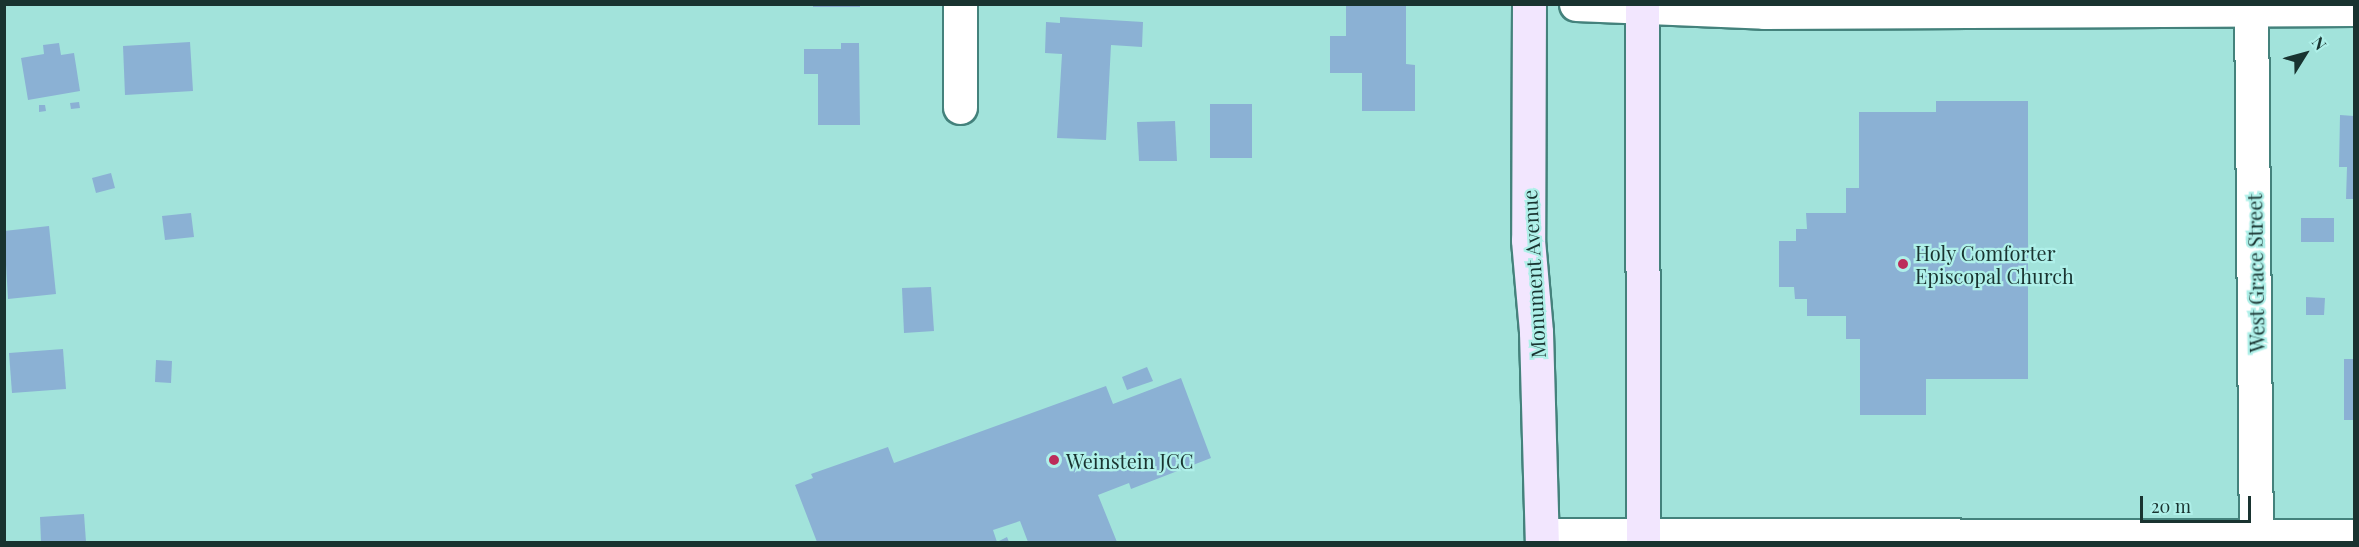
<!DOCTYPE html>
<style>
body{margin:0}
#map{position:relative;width:2359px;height:547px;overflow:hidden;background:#a2e3db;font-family:"Playfair Display",serif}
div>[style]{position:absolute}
.building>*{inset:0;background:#8bb1d4}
.roads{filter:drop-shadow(2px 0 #44827c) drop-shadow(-2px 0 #44827c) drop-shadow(0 2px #44827c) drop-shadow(0 -2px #44827c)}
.street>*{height:33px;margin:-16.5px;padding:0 16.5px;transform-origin:16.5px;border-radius:16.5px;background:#fff}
.secondary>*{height:33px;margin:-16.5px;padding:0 16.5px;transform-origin:16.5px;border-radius:16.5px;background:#f2e6fe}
.dots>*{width:16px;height:16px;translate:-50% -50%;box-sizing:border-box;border:3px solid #aff0e9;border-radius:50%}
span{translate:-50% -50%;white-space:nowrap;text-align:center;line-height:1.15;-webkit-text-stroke:4.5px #aff0e9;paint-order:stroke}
.poi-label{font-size:20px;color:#193330}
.left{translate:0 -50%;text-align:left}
.street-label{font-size:20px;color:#193330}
.frame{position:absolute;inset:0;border:6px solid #193330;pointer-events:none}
.north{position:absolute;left:2275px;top:24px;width:60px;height:60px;-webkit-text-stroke:4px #aff0e9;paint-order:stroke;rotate:53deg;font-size:16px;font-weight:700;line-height:24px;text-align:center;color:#193330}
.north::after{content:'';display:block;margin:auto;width:21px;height:27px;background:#193330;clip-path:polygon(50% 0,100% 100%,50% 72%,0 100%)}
.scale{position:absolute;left:2140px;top:496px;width:111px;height:27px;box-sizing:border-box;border:3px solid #193330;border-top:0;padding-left:8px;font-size:18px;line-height:21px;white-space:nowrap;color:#193330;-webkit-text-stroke:4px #aff0e9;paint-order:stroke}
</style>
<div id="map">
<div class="building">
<div style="clip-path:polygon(813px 4px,860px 4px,860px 7px,813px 7px)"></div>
<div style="clip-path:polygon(1346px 4px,1406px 4px,1406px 64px,1415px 65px,1415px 111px,1362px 111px,1362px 73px,1330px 73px,1330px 36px,1346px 36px)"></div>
<div style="clip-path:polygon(1060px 17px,1143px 22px,1142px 47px,1111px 45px,1106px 140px,1057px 138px,1062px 54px,1045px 53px,1046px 22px,1060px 23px)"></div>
<div style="clip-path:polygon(190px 42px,193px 91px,125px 95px,123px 46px)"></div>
<div style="clip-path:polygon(59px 43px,61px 55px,74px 53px,80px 91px,28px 100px,21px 58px,44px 54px,43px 45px)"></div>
<div style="clip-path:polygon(841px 43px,859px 43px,860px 125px,818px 125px,818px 74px,804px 74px,804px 49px,841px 49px)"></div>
<div style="clip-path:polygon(1936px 101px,2028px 101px,2028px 379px,1926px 379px,1926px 415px,1860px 415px,1860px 339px,1846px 339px,1846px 316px,1807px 316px,1807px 299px,1795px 299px,1794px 287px,1779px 287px,1779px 241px,1796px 241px,1796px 229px,1807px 229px,1806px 213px,1846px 213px,1846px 188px,1859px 188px,1859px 112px,1936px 112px)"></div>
<div style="clip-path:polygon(79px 102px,80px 108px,71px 109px,70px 103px)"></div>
<div style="clip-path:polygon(1210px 104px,1252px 104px,1252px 158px,1210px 158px)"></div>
<div style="clip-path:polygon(39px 105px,45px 105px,46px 111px,39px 112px)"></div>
<div style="clip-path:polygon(2340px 115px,2354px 116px,2354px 199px,2346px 199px,2347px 167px,2339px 167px)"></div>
<div style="clip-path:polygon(1175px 121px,1177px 161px,1139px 161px,1137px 122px)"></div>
<div style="clip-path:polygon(111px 173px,115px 188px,96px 193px,92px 178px)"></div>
<div style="clip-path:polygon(191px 213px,194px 237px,165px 240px,162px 216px)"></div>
<div style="clip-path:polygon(2301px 218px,2334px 218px,2334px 242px,2301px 242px)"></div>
<div style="clip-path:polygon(49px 226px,56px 294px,8px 299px,4px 231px)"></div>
<div style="clip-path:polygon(931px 287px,934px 331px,904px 333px,902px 288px)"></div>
<div style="clip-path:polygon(2306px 297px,2325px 298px,2324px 315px,2306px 315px)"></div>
<div style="clip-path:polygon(63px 349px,66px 389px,12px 393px,9px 353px)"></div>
<div style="clip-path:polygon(2344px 359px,2354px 359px,2354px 420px,2344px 420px)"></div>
<div style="clip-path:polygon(156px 360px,172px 361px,171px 383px,155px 382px)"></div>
<div style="clip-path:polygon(1147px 367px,1153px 381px,1127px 390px,1122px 377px)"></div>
<div style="clip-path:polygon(1181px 378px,1211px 458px,1131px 489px,1129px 483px,1098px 495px,1117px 542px,1028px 542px,1020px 521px,993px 530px,997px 542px,1007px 537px,1009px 542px,817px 542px,795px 485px,813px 478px,811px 474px,888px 447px,894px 463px,1106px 386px,1113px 404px)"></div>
<div style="clip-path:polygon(84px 514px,86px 542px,41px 542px,40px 517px)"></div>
</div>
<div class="roads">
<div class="street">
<div style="left:960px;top:4px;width:103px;rotate:90deg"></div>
<div style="left:1576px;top:4px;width:188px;rotate:2.4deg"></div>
<div style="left:1764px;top:12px;width:590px;rotate:-0.29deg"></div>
<div style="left:2251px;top:4px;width:538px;rotate:89.47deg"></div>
<div style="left:1542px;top:535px;width:812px;rotate:0.07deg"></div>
</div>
<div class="secondary">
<div style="left:1529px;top:4px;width:236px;rotate:90.2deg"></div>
<div style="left:1528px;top:240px;width:92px;rotate:85deg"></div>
<div style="left:1536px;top:332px;width:210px;rotate:88.4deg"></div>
<div style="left:1642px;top:4px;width:538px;rotate:89.89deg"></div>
</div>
</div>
<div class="dots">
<div style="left:1903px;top:264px;background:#bc2d5a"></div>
<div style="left:1054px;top:460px;background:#bc2d5a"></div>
</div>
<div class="poi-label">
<span class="left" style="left:1915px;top:264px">Holy Comforter<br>Episcopal Church</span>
<span class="left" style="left:1066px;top:460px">Weinstein JCC</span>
</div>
<div class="street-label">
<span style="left:2255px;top:273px;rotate:-91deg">West Grace Street</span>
<span style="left:1533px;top:274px;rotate:-93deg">Monument Avenue</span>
</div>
<div class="frame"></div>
<div class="north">N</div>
<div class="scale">20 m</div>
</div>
